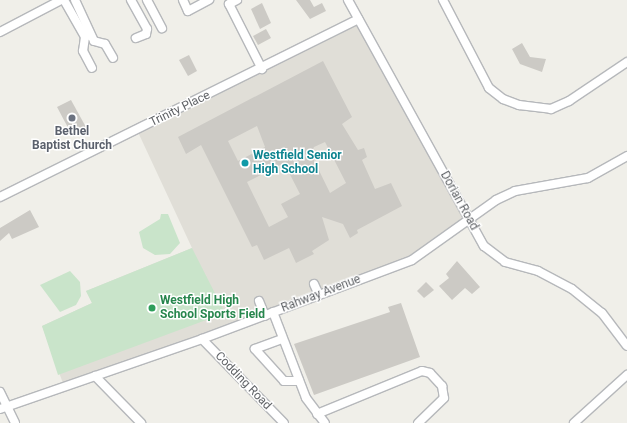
<!DOCTYPE html>
<style>
body{margin:0}
#map{position:relative;width:627px;height:423px;overflow:hidden;background:#f0efe9;font-family:Roboto,sans-serif}
div>[style]{position:absolute}
.education>*{inset:0;background:#e0ded7}
.green>*{inset:0;background:#c9e4ca}
.building>*{inset:0;background:#cccac5}
.roads{filter:drop-shadow(1px 0 #b6b8bb) drop-shadow(-1px 0 #b6b8bb) drop-shadow(0 1px #b6b8bb) drop-shadow(0 -1px #b6b8bb)}
.minor>*{height:8px;margin:-4px;padding:0 4px;transform-origin:4px;border-radius:4px;background:#fff}
.dots>*{width:11px;height:11px;translate:-50% -50%;box-sizing:border-box;border:2px solid #fff;border-radius:50%}
span{translate:-50% -50%;white-space:nowrap;text-align:center;line-height:1.15;-webkit-text-stroke:3px #fff;paint-order:stroke}
.street-label{font-size:12px;color:#606367}
.worship-label{font-size:12px;color:#5b616d;font-weight:700}
.culture-label{font-size:12px;color:#0d838f;font-weight:700}
.left{translate:0 -50%;text-align:left}
.leisure-label{font-size:12px;color:#27864d;font-weight:700}
</style>
<div id="map">
<div class="education">
<div style="clip-path:polygon(358px 19px,470px 220px,412px 260px,64px 386px,42px 326px,92px 303px,86px 291px,192px 248px,137px 130px)"></div>
</div>
<div class="green">
<div style="clip-path:polygon(161px 214px,168px 214px,180px 243px,170px 254px,155px 255px,143px 248px,139px 232px,160px 219px)"></div>
<div style="clip-path:polygon(192px 248px,225px 313px,58px 375px,42px 326px,92px 303px,86px 291px)"></div>
<div style="clip-path:polygon(70px 271px,80px 282px,81px 296px,76px 305px,60px 312px,40px 285px)"></div>
</div>
<div class="building">
<div style="clip-path:polygon(296px 0,310px 0,314px 7px,322px 3px,326px 11px,310px 19px)"></div>
<div style="clip-path:polygon(262px 3px,271px 23px,260px 29px,251px 9px)"></div>
<div style="clip-path:polygon(266px 29px,271px 38px,258px 45px,253px 36px)"></div>
<div style="clip-path:polygon(522px 43px,530px 57px,546px 59px,542px 72px,520px 64px,512px 49px)"></div>
<div style="clip-path:polygon(189px 55px,197px 71px,188px 76px,179px 60px)"></div>
<div style="clip-path:polygon(evenodd,323px 61px,352px 117px,342px 124px,358px 150px,364px 148px,367px 157px,362px 160px,375px 189px,391px 183px,402px 206px,357px 230px,358px 233px,350px 238px,343px 224px,322px 217px,329px 240px,312px 251px,314px 254px,296px 263px,289px 248px,264px 260px,257px 245px,252px 247px,201px 145px,186px 154px,178px 137px,323px 61px,257px 126px,265px 147px,238px 161px,228px 141px,257px 126px,323px 61px,325px 142px,346px 183px,330px 193px,311px 154px,314px 147px,325px 142px,323px 61px,284px 163px,300px 194px,281px 204px,288px 217px,269px 227px,247px 182px,284px 163px)"></div>
<div style="clip-path:polygon(71px 100px,87px 129px,73px 137px,57px 107px)"></div>
<div style="clip-path:polygon(30px 210px,39px 227px,12px 239px,9px 233px,0 241px,0 228px)"></div>
<div style="clip-path:polygon(457px 261px,480px 287px,472px 294px,465px 288px,452px 300px,439px 286px,449px 278px,446px 274px)"></div>
<div style="clip-path:polygon(426px 282px,434px 290px,424px 298px,417px 291px)"></div>
<div style="clip-path:polygon(401px 303px,420px 357px,314px 395px,294px 344px,390px 312px,388px 307px)"></div>
</div>
<div class="roads">
<div class="minor">
<div style="left:64px;top:0;width:43px;rotate:60.4deg"></div>
<div style="left:85px;top:37px;width:14px;rotate:98deg"></div>
<div style="left:83px;top:51px;width:19px;rotate:62deg"></div>
<div style="left:75px;top:0;width:45px;rotate:65.1deg"></div>
<div style="left:94px;top:41px;width:11px;rotate:15deg"></div>
<div style="left:105px;top:44px;width:16px;rotate:60deg"></div>
<div style="left:131px;top:0;width:33px;rotate:61deg"></div>
<div style="left:147px;top:29px;width:5px;rotate:101deg"></div>
<div style="left:146px;top:34px;width:11px;rotate:158deg"></div>
<div style="left:147px;top:0;width:32px;rotate:62deg"></div>
<div style="left:183px;top:0;width:12px;rotate:66deg"></div>
<div style="left:188px;top:11px;width:24px;rotate:-28deg"></div>
<div style="left:237px;top:0;width:9px;rotate:153deg"></div>
<div style="left:229px;top:4px;width:73px;rotate:63.1deg"></div>
<div style="left:348px;top:0;width:281px;rotate:61.1deg"></div>
<div style="left:484px;top:246px;width:26px;rotate:37deg"></div>
<div style="left:505px;top:262px;width:34px;rotate:15deg"></div>
<div style="left:538px;top:271px;width:38px;rotate:28deg"></div>
<div style="left:572px;top:289px;width:38px;rotate:39deg"></div>
<div style="left:602px;top:313px;width:41px;rotate:52.9deg"></div>
<div style="left:443px;top:0;width:99px;rotate:62.4deg"></div>
<div style="left:489px;top:88px;width:18px;rotate:38deg"></div>
<div style="left:503px;top:99px;width:17px;rotate:21deg"></div>
<div style="left:519px;top:105px;width:32px;rotate:7deg"></div>
<div style="left:551px;top:109px;width:20px;rotate:-24deg"></div>
<div style="left:569px;top:101px;width:70px;rotate:-33.9deg"></div>
<div style="left:0;top:32px;width:69px;rotate:-27.7deg"></div>
<div style="left:0;top:197px;width:400px;rotate:-26.4deg"></div>
<div style="left:314px;top:284px;width:12px;rotate:66deg"></div>
<div style="left:259px;top:301px;width:16px;rotate:68deg"></div>
<div style="left:273px;top:312px;width:92px;rotate:69deg"></div>
<div style="left:306px;top:398px;width:31px;rotate:53deg"></div>
<div style="left:202px;top:339px;width:117px;rotate:45.7deg"></div>
<div style="left:282px;top:339px;width:29px;rotate:160deg"></div>
<div style="left:255px;top:349px;width:43px;rotate:47.8deg"></div>
<div style="left:284px;top:381px;width:15px"></div>
<div style="left:95px;top:376px;width:66px;rotate:45.6deg"></div>
<div style="left:0;top:392px;width:34px;rotate:64deg"></div>
<div style="left:0;top:409px;width:214px;rotate:-19.1deg"></div>
<div style="left:202px;top:339px;width:224px;rotate:-20.6deg"></div>
<div style="left:412px;top:260px;width:103px;rotate:-35.5deg"></div>
<div style="left:496px;top:200px;width:21px;rotate:-25deg"></div>
<div style="left:515px;top:191px;width:74px;rotate:-10.1deg"></div>
<div style="left:588px;top:178px;width:45px;rotate:-29.4deg"></div>
<div style="left:317px;top:414px;width:113px;rotate:-22.3deg"></div>
<div style="left:422px;top:371px;width:8px;rotate:14deg"></div>
<div style="left:430px;top:373px;width:18px;rotate:47deg"></div>
<div style="left:442px;top:386px;width:12px;rotate:81deg"></div>
<div style="left:444px;top:398px;width:36px;rotate:136deg"></div>
<div style="left:574px;top:423px;width:72px;rotate:-42.2deg"></div>
</div>
</div>
<div class="dots">
<div style="left:72px;top:118px;background:#6b7280"></div>
<div style="left:245px;top:163px;background:#0f9aa8"></div>
<div style="left:152px;top:308px;background:#2e9e5b"></div>
</div>
<div class="street-label">
<span style="left:180px;top:109px;rotate:-26deg">Trinity Place</span>
<span style="left:459px;top:201px;rotate:61deg">Dorian Road</span>
<span style="left:321px;top:294px;rotate:-21deg">Rahway Avenue</span>
<span style="left:243px;top:381px;rotate:46deg">Codding Road</span>
</div>
<div class="worship-label">
<span style="left:72px;top:139px">Bethel<br>Baptist Church</span>
</div>
<div class="culture-label">
<span class="left" style="left:253px;top:163px">Westfield Senior<br>High School</span>
</div>
<div class="leisure-label">
<span class="left" style="left:160px;top:308px">Westfield High<br>School Sports Field</span>
</div>
</div>
